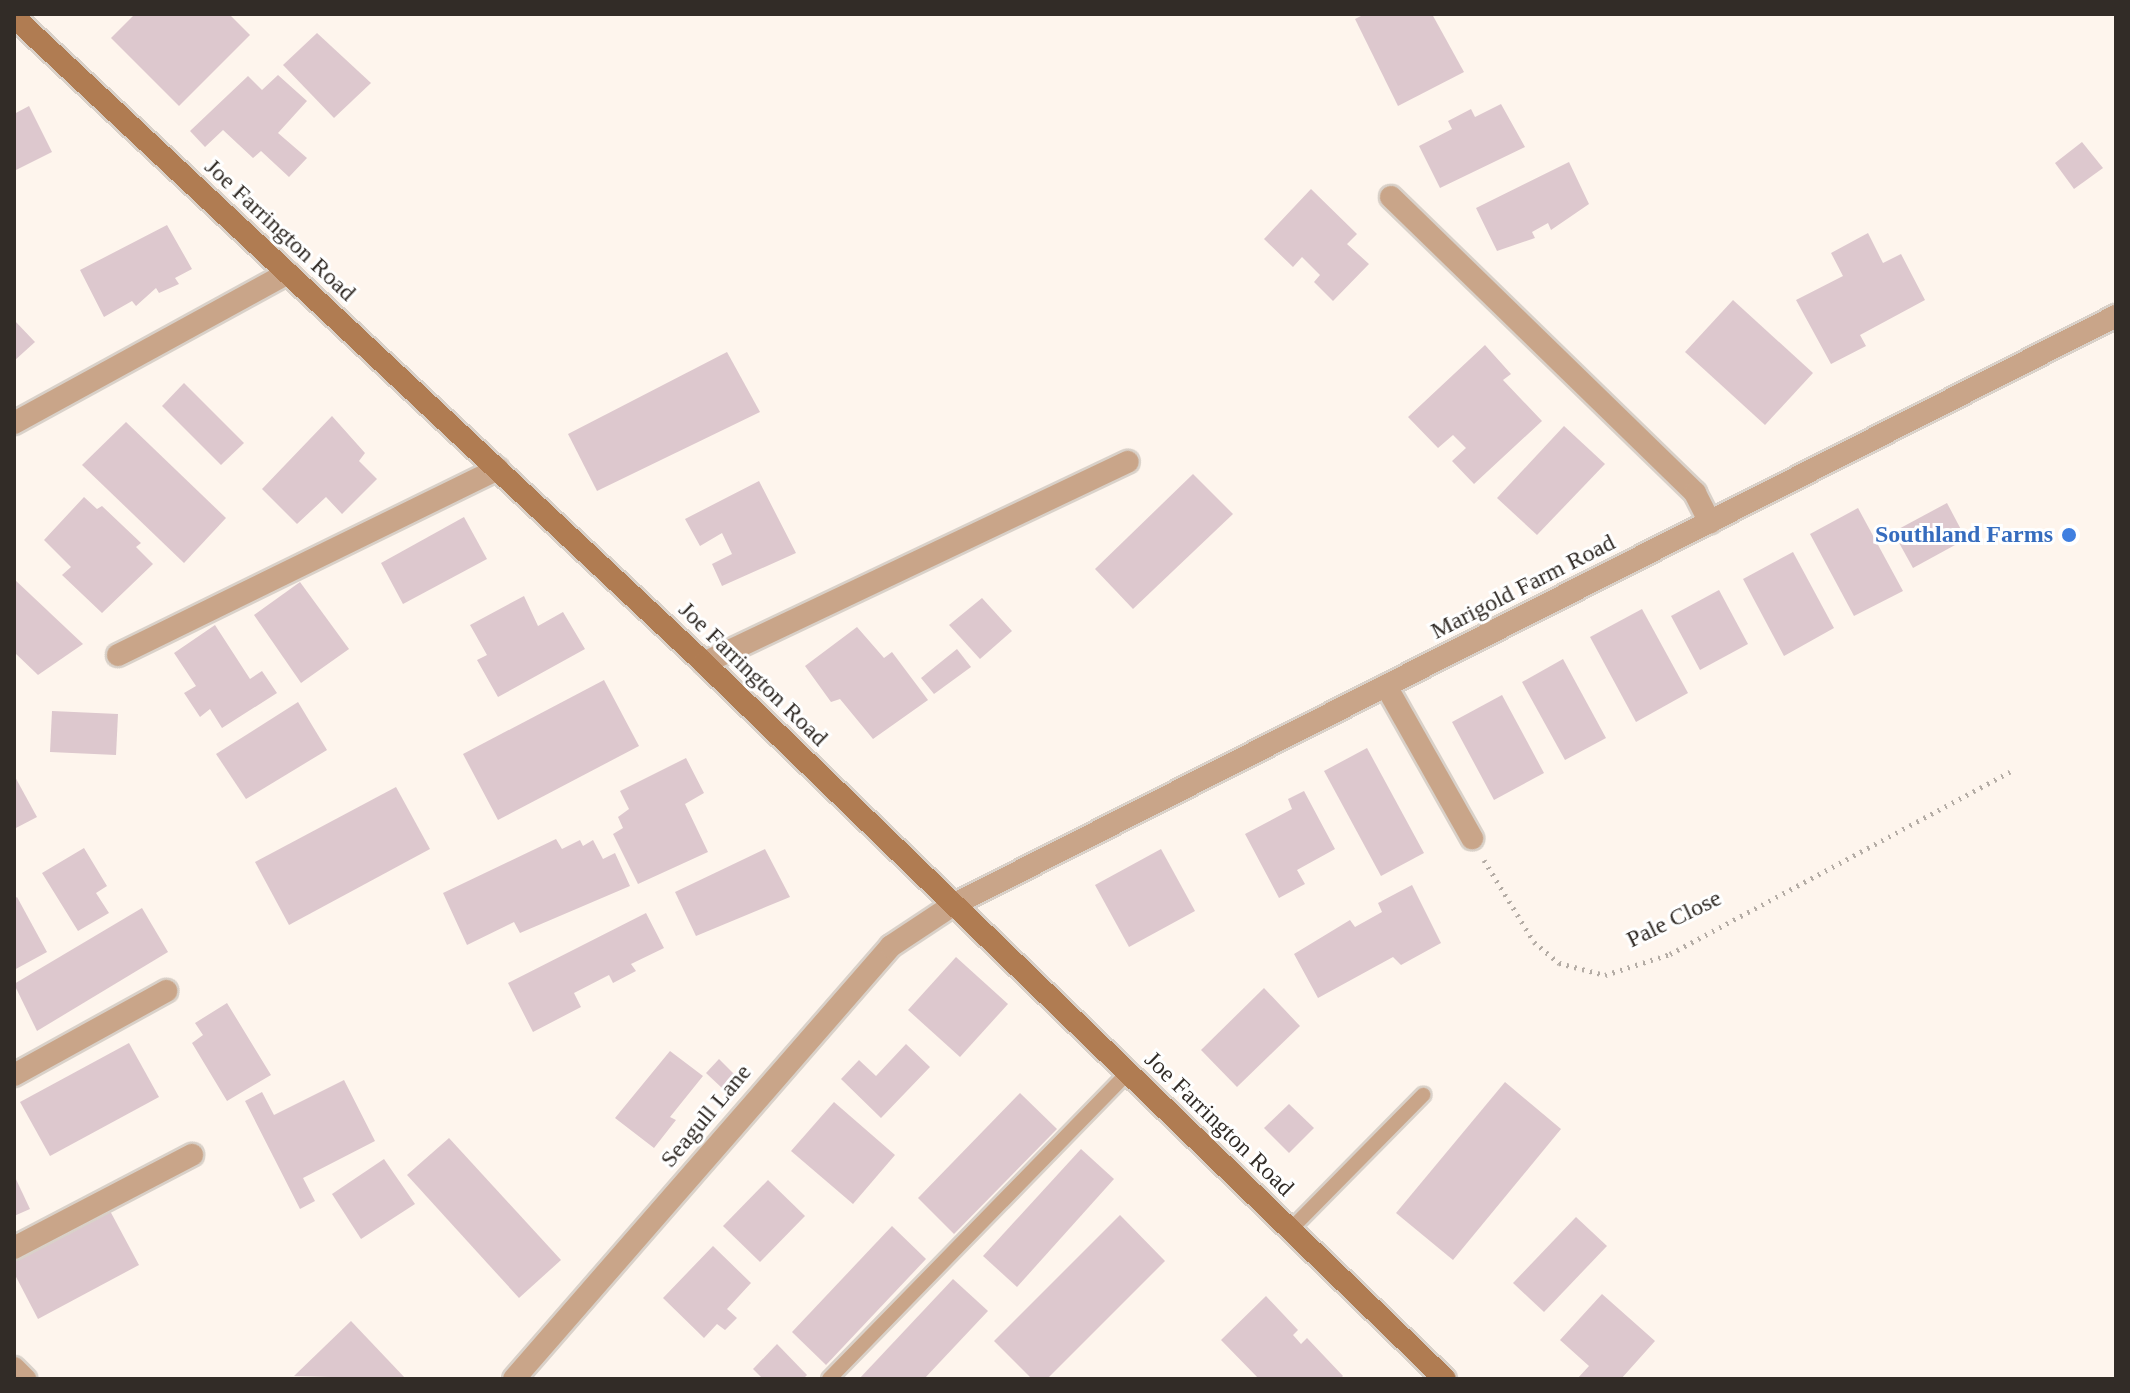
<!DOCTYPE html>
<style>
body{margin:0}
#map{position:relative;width:2130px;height:1393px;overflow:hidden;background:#fef5ed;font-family:Georgia,serif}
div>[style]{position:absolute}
.building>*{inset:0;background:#ddc8ce}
.path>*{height:5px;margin-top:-2.5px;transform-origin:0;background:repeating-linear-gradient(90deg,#b4aca5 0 2px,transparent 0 8px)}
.roads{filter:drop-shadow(2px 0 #d9d1c9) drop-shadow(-2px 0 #d9d1c9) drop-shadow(0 2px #d9d1c9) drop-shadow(0 -2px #d9d1c9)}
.service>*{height:14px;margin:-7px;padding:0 7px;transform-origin:7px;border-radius:7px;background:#c9a589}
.minor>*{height:22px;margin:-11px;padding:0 11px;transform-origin:11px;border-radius:11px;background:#c9a589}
.tertiary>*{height:22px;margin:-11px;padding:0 11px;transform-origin:11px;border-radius:11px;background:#c9a589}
.secondary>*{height:22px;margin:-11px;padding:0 11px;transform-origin:11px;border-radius:11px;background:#b07c52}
.dots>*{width:22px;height:22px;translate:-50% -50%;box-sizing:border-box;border:4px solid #fff;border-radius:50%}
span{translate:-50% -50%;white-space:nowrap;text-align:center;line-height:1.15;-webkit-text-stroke:6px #fff;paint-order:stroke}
.street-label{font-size:24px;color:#322c27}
.shop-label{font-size:24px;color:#366cbe;font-weight:700}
.right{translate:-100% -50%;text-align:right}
.frame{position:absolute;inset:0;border:16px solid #322c27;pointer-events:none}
</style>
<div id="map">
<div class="building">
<div style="clip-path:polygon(135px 14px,229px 14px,250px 35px,179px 106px,111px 38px)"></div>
<div style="clip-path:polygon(1365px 14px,1432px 14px,1464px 72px,1398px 106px,1355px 19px)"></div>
<div style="clip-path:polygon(317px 33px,371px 83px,334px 118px,283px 65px)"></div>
<div style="clip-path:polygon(278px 75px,307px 101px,278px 133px,307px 158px,289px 177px,261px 151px,253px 158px,223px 130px,205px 147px,190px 131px,248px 76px,262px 90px)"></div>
<div style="clip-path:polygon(1501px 104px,1525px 147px,1440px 188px,1419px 146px,1452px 129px,1448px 121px,1471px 109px,1475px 117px)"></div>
<div style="clip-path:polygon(29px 106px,52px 152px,14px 171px,14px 114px)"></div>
<div style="clip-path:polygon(2082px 142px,2103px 168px,2074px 189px,2055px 163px)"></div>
<div style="clip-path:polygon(1569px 162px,1589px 204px,1551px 230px,1548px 223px,1532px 232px,1535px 238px,1497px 251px,1476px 208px)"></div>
<div style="clip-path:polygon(1311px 189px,1357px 234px,1347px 244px,1369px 264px,1333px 301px,1314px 282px,1320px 275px,1302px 257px,1293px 267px,1264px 239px)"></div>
<div style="clip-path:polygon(167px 225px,192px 269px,175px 278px,179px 284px,159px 293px,156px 288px,136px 306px,132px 301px,104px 317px,80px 270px)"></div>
<div style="clip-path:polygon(1868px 233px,1883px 263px,1901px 254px,1925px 300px,1860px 335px,1866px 346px,1831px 364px,1796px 300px,1843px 276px,1831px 253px)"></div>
<div style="clip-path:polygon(1733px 300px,1813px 373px,1765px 425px,1685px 352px)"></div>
<div style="clip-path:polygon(14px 320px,35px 342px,14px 361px)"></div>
<div style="clip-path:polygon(1485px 345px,1511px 374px,1503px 380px,1542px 421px,1474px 484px,1452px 461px,1466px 448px,1453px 435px,1438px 448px,1408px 417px)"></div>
<div style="clip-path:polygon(727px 352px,760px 412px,597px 491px,568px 434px)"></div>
<div style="clip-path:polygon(184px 383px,244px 443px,221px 465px,162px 406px)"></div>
<div style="clip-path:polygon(332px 416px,365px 453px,359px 461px,377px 479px,342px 514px,326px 497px,297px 524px,262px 489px)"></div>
<div style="clip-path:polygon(126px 422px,226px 518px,184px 563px,82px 465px)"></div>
<div style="clip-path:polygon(1564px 426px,1605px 464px,1537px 535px,1497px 498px)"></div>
<div style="clip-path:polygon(1193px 474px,1233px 514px,1133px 609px,1095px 569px)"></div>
<div style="clip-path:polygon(759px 481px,796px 553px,722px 586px,712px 564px,732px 554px,722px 533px,700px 546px,685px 519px)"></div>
<div style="clip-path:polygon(84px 497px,97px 509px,102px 506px,141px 543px,136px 547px,153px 564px,102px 613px,62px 575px,71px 567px,44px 540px)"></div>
<div style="clip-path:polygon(1947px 503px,1966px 539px,1913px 568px,1893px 532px)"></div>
<div style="clip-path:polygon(1858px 508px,1903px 591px,1854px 616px,1810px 534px)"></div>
<div style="clip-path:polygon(464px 517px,487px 559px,403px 604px,381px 563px)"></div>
<div style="clip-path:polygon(1793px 552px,1834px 628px,1784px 656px,1743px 579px)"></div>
<div style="clip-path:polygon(14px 579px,83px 644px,38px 675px,14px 652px)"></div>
<div style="clip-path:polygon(300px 582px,349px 649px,301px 683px,254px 615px)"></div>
<div style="clip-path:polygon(1719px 590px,1748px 644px,1700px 670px,1671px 616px)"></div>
<div style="clip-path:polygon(524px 596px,538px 626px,563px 612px,585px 649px,498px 697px,477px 660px,487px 655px,470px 625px)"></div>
<div style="clip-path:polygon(982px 598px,1012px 631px,980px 659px,949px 625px)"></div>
<div style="clip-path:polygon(1642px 609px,1688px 693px,1636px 722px,1590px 637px)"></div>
<div style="clip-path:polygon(215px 625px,250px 679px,262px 671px,277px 693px,222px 728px,210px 709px,200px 717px,184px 693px,196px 686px,174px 653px)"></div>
<div style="clip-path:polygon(857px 627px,884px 658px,892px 652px,928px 700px,873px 739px,840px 699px,831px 702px,805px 666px)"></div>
<div style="clip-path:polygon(957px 649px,971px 667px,934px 694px,921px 678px)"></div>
<div style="clip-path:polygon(1563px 659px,1606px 738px,1565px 760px,1522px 682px)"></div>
<div style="clip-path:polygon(604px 680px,639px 746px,498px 820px,463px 754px)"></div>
<div style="clip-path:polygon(1502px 695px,1544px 773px,1494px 800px,1452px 722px)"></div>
<div style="clip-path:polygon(298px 702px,327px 750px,246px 799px,216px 754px)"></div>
<div style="clip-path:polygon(52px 711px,118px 714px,116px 755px,50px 752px)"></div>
<div style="clip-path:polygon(1367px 748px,1424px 853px,1381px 876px,1324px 771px)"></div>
<div style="clip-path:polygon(686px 758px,704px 793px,685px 804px,708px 852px,638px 884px,613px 834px,623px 828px,618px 817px,629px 809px,620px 791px)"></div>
<div style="clip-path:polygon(14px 775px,37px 817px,14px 829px)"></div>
<div style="clip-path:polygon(396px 787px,430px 849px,289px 925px,255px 862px)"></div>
<div style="clip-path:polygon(1304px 791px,1335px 849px,1297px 870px,1305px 884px,1279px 898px,1245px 834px,1292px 809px,1288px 799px)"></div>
<div style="clip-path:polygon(556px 839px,562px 849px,580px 840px,583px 846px,593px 840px,603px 859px,615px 853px,630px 886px,520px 933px,514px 922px,467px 945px,443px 893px)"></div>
<div style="clip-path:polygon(84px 848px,107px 886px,96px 893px,109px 913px,78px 931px,42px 873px)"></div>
<div style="clip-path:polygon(765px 849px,790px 897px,696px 936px,675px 892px)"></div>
<div style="clip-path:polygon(1161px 849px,1195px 911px,1129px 947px,1095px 885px)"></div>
<div style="clip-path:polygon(1412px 885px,1441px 943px,1401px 965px,1393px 957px,1318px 998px,1294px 954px,1350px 920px,1355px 927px,1382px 912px,1378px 903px)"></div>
<div style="clip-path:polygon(17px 897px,47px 952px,14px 970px,14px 899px)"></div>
<div style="clip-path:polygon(142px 908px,168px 952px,37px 1031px,14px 984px)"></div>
<div style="clip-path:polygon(646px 913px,664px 948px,631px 964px,636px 971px,613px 983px,609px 975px,574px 993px,581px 1007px,533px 1032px,508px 983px)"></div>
<div style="clip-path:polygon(956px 957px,1008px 1004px,960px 1057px,908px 1010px)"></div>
<div style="clip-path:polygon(1264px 988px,1300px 1026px,1237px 1087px,1201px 1050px)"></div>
<div style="clip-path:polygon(227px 1003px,271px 1075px,227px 1101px,192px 1043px,203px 1035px,195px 1023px)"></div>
<div style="clip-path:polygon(129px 1043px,159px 1097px,50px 1156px,20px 1102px)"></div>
<div style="clip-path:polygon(906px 1044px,930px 1067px,881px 1118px,841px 1079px,859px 1060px,876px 1076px)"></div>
<div style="clip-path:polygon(670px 1051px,703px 1076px,670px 1117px,676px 1120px,654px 1148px,615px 1118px)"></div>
<div style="clip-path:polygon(719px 1059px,736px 1076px,723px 1089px,706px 1073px)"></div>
<div style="clip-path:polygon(344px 1080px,375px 1141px,303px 1178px,315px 1201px,300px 1209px,245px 1101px,262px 1092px,274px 1115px)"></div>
<div style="clip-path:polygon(1505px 1082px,1561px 1129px,1453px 1260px,1396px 1213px)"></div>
<div style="clip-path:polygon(1020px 1093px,1057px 1129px,954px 1234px,918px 1198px)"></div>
<div style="clip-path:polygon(834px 1102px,895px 1155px,853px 1204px,791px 1151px)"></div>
<div style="clip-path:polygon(1289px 1104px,1314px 1128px,1289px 1153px,1264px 1128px)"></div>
<div style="clip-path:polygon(449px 1138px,561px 1260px,519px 1298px,407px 1175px)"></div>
<div style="clip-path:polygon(1081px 1149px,1114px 1179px,1017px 1287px,983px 1256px)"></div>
<div style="clip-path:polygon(384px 1159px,415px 1204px,361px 1239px,332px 1194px)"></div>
<div style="clip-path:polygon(14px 1175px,30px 1209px,14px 1216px)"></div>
<div style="clip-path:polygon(768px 1180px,805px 1216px,760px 1262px,723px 1226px)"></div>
<div style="clip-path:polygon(109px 1209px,139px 1265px,38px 1319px,14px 1273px,14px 1259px)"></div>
<div style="clip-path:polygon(1120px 1215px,1165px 1261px,1047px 1379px,1032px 1379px,994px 1341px)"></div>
<div style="clip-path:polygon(1576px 1217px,1607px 1246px,1544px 1312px,1513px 1283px)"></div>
<div style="clip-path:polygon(892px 1226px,926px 1259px,826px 1365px,792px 1332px)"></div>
<div style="clip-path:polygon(713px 1246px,751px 1283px,727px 1309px,737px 1318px,725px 1330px,717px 1324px,704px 1338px,663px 1298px)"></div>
<div style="clip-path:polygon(953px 1279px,988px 1311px,924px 1379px,859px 1379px)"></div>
<div style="clip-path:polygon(1602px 1294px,1655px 1341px,1621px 1379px,1577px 1379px,1589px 1366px,1560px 1340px)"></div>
<div style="clip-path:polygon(1266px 1296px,1298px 1330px,1293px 1335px,1301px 1344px,1307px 1338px,1343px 1376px,1340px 1379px,1259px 1379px,1221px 1340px)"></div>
<div style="clip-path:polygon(351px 1321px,406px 1379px,294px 1376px)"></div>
<div style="clip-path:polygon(777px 1344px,807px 1375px,803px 1379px,763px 1379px,753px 1369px)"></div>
</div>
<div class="path">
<div style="left:1484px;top:860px;width:96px;rotate:58.6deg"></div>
<div style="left:1534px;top:942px;width:33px;rotate:40deg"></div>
<div style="left:1559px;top:963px;width:48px;rotate:14.6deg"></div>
<div style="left:1605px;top:975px;width:68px;rotate:-17.9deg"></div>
<div style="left:1670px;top:954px;width:386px;rotate:-28.2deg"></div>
</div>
<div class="roads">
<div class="service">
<div style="left:1290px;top:1230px;width:190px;rotate:-45.4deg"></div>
<div style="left:829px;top:1379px;width:428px;rotate:-45.7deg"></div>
</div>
<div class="minor">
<div style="left:1391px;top:197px;width:424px;rotate:44.2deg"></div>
<div style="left:1695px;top:493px;width:33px;rotate:63deg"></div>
<div style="left:14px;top:423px;width:312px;rotate:-28.7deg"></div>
<div style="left:118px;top:655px;width:423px;rotate:-26.1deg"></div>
<div style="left:704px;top:663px;width:469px;rotate:-25.4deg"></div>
<div style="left:1386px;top:686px;width:175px;rotate:60.5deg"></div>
<div style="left:14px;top:1075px;width:174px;rotate:-28.9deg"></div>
<div style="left:14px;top:1248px;width:201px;rotate:-27.6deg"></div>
<div style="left:14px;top:1368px;width:16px;rotate:45deg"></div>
<div style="left:514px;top:1379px;width:574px;rotate:-48.95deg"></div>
<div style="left:891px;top:946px;width:74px;rotate:-33.5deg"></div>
</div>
<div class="tertiary">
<div style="left:953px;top:905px;width:1304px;rotate:-26.86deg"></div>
</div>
<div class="secondary">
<div style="left:14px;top:17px;width:945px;rotate:43.11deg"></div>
<div style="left:704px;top:663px;width:1030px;rotate:44.02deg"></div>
</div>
</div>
<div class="dots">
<div style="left:2069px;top:535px;background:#3f7fe0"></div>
</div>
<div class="street-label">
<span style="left:280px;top:230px;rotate:43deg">Joe Farrington Road</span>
<span style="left:1523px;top:587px;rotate:-27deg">Marigold Farm Road</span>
<span style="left:753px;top:674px;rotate:44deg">Joe Farrington Road</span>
<span style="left:1674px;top:919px;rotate:-26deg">Pale Close</span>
<span style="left:706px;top:1116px;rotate:-50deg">Seagull Lane</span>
<span style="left:1219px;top:1124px;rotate:44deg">Joe Farrington Road</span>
</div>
<div class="shop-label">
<span class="right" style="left:2053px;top:535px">Southland Farms</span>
</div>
<div class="frame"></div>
</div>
